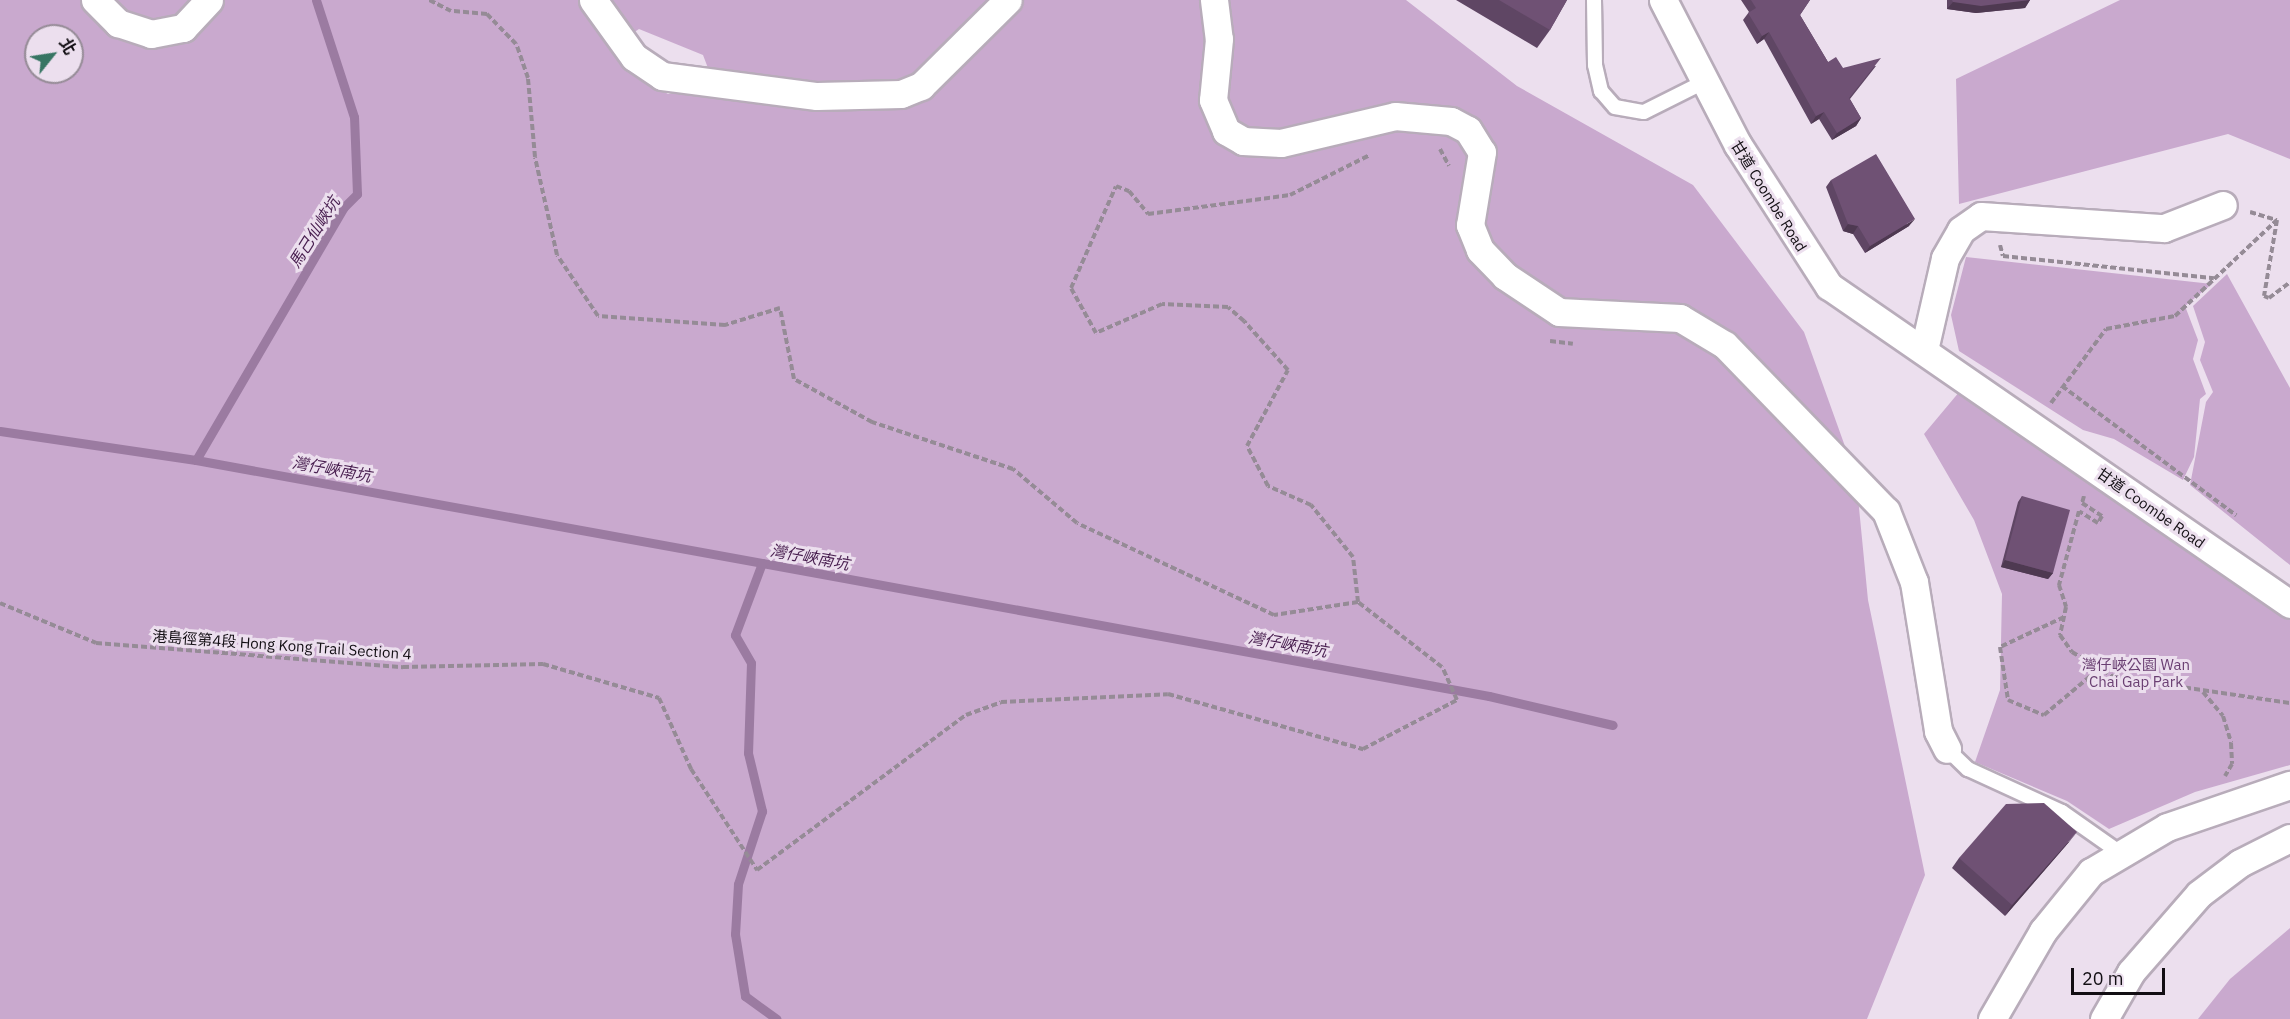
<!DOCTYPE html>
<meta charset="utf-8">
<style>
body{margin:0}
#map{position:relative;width:2290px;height:1019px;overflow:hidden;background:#ecdfee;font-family:"IBM Plex Sans","Noto Sans TC",sans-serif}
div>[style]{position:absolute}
.green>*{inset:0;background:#c9a9ce}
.stream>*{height:9px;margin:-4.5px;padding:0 4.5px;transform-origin:4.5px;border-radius:4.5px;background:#9b7ba1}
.path>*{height:4px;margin-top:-2px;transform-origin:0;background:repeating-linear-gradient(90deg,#958b96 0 6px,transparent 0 9px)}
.roads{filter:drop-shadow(2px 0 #b8acba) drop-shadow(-2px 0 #b8acba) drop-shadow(0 2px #b8acba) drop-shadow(0 -2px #b8acba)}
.lane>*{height:14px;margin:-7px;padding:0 7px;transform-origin:7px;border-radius:7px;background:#fff}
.street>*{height:27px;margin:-13.5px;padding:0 13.5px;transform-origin:13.5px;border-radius:13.5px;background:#fff}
.wall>*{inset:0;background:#5f4664}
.shaded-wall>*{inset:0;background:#4e3951}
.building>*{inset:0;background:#6f5174}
span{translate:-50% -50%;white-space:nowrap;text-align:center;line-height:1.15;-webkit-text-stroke:6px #ecdfee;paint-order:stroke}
.street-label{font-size:15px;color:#120e13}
.park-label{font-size:15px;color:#6a3f72}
.water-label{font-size:16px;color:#481e4f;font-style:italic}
.north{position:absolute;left:24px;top:24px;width:60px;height:60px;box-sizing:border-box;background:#ecdfee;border:2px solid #958b96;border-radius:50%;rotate:60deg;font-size:16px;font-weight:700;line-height:24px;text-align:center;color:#120e13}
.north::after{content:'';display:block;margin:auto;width:21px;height:27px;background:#377563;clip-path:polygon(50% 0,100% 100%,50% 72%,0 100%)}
.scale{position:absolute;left:2071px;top:968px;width:94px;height:27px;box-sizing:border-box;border:3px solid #120e13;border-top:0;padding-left:8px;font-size:18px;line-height:21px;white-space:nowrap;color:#120e13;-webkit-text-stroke:4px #ecdfee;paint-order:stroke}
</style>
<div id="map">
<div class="green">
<div style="clip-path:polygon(evenodd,0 0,1406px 0,1517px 86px,1693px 185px,1804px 332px,1856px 477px,1868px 600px,1925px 875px,1867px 1019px,0 1019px,0 0,639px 29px,703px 55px,711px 76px,704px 88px,668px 94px,643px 80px,615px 45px,639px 29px,0 0,36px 36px,72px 36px,72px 72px,36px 72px,36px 36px)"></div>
<div style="clip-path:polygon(2120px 0,2290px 0,2290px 159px,2228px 134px,1959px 204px,1956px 79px)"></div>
<div style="clip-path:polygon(1966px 257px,2212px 284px,2185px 306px,2198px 340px,2193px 359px,2206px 394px,2200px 399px,2194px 457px,2183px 480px,2114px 439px,2083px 430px,1959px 351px,1951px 315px)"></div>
<div style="clip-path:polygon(2227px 274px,2290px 388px,2290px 565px,2190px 485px,2206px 402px,2213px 392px,2200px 360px,2205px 342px,2193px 306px)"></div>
<div style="clip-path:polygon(1960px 391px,2290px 618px,2290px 765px,2195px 792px,2109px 829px,2067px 801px,1975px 762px,2000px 690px,2002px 594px,1974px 520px,1924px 434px)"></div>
<div style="clip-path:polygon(2290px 928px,2290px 1019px,2198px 1019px,2230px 979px)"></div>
</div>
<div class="stream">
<div style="left:0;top:431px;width:198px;rotate:8.4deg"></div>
<div style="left:196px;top:460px;width:575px;rotate:10.31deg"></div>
<div style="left:762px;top:563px;width:739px;rotate:10.37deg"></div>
<div style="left:1489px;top:696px;width:127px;rotate:13.2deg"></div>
<div style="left:196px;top:460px;width:292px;rotate:-59.7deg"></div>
<div style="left:343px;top:208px;width:20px;rotate:-45deg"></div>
<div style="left:357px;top:194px;width:77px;rotate:-92.2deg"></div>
<div style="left:354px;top:117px;width:123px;rotate:-108deg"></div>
<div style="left:762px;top:563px;width:77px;rotate:110.6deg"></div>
<div style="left:735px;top:635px;width:32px;rotate:60deg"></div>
<div style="left:751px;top:663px;width:90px;rotate:91.9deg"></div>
<div style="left:748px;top:753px;width:60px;rotate:76.4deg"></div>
<div style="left:762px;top:811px;width:77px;rotate:108.2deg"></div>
<div style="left:738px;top:884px;width:50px;rotate:93.4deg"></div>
<div style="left:735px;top:934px;width:63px;rotate:80.8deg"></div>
<div style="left:745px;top:996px;width:39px;rotate:36deg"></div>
</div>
<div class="path">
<div style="left:1440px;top:149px;width:19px;rotate:62deg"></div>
<div style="left:2250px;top:212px;width:28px;rotate:17deg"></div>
<div style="left:2277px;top:220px;width:77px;rotate:99.7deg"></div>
<div style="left:2264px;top:296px;width:5px;rotate:22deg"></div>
<div style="left:2269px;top:298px;width:26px;rotate:-37deg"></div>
<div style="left:2000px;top:245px;width:11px;rotate:75deg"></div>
<div style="left:2003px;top:256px;width:212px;rotate:6deg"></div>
<div style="left:1550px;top:341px;width:23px;rotate:7deg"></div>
<div style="left:2062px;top:386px;width:217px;rotate:36.6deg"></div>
<div style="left:2051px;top:403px;width:92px;rotate:-53.4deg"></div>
<div style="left:2106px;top:329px;width:70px;rotate:-10.7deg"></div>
<div style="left:2175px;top:316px;width:140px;rotate:-43.3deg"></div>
<div style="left:2084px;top:496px;width:7px;rotate:106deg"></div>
<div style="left:2082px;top:503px;width:24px;rotate:33deg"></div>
<div style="left:2102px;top:516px;width:8px;rotate:120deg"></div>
<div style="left:2098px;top:523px;width:22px;rotate:-148deg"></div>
<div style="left:2079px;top:511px;width:77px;rotate:105.1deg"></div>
<div style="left:2059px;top:585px;width:23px;rotate:72deg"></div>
<div style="left:2066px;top:607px;width:29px;rotate:102deg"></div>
<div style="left:2060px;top:635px;width:21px;rotate:55deg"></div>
<div style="left:2072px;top:652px;width:49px;rotate:30.8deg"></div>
<div style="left:2114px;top:677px;width:178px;rotate:8.4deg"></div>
<div style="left:1358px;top:602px;width:45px;rotate:-96.3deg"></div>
<div style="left:1353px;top:557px;width:67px;rotate:-128.9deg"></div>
<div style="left:1311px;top:505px;width:47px;rotate:-156.2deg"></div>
<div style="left:1268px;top:486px;width:45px;rotate:-117.7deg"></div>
<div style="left:1247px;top:446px;width:86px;rotate:-61.7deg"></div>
<div style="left:1288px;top:370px;width:66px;rotate:-131.9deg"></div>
<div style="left:1244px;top:321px;width:21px;rotate:-139deg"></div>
<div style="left:1228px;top:307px;width:66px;rotate:-177.4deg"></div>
<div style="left:1162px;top:304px;width:72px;rotate:156.3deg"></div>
<div style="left:1096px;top:333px;width:51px;rotate:-119.1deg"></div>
<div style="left:1071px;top:288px;width:111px;rotate:-66.2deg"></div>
<div style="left:1116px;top:186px;width:14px;rotate:21deg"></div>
<div style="left:1129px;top:191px;width:30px;rotate:50deg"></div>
<div style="left:1148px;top:214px;width:143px;rotate:-7.6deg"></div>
<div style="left:1290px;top:195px;width:89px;rotate:-26.6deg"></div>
<div style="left:0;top:603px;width:104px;rotate:22.6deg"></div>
<div style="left:96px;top:643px;width:308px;rotate:4.5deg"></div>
<div style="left:403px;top:667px;width:140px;rotate:-1.2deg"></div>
<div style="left:543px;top:664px;width:121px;rotate:16.3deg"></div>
<div style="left:659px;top:698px;width:78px;rotate:65.7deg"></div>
<div style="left:691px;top:769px;width:121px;rotate:56.8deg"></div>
<div style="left:757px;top:870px;width:260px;rotate:-36.6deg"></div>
<div style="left:966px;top:715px;width:37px;rotate:-20deg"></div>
<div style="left:1001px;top:702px;width:167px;rotate:-2.7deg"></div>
<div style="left:1168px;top:694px;width:203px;rotate:15.8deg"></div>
<div style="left:1363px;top:749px;width:106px;rotate:-27.5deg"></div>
<div style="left:1457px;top:700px;width:36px;rotate:-114deg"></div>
<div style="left:1442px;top:667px;width:106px;rotate:-142.3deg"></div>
<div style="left:1358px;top:602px;width:85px;rotate:171.2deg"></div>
<div style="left:1274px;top:615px;width:217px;rotate:-155deg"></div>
<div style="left:1077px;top:523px;width:84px;rotate:-139.8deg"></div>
<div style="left:1013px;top:469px;width:149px;rotate:-161.6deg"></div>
<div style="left:872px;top:422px;width:89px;rotate:-151.1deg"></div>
<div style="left:794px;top:379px;width:72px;rotate:-101.2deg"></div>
<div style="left:780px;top:308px;width:58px;rotate:162.8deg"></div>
<div style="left:725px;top:325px;width:127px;rotate:-175.9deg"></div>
<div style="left:598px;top:316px;width:73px;rotate:-123.9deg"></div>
<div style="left:557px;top:255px;width:100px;rotate:-102.7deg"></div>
<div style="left:535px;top:157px;width:79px;rotate:-95.1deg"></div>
<div style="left:528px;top:78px;width:36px;rotate:-109deg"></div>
<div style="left:516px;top:44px;width:42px;rotate:-134deg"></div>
<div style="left:487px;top:14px;width:36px;rotate:-175deg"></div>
<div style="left:451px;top:11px;width:25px;rotate:-153deg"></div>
<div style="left:2064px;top:617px;width:71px;rotate:154.9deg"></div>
<div style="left:2000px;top:647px;width:54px;rotate:81.4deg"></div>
<div style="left:2008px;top:700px;width:39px;rotate:23deg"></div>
<div style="left:2044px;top:715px;width:73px;rotate:-40deg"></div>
<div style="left:2203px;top:692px;width:31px;rotate:50deg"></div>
<div style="left:2223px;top:716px;width:28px;rotate:73deg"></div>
<div style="left:2231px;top:743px;width:21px;rotate:87deg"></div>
<div style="left:2232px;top:764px;width:14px;rotate:120deg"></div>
</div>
<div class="roads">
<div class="lane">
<div style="left:1594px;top:0;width:65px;rotate:89.1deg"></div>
<div style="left:1595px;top:65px;width:27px;rotate:77deg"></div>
<div style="left:1601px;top:91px;width:21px;rotate:49deg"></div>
<div style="left:1615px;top:107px;width:29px;rotate:10deg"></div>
<div style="left:1644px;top:112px;width:67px;rotate:-26.6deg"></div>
<div style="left:1947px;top:749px;width:29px;rotate:44deg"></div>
<div style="left:1968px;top:769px;width:103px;rotate:24.6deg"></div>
<div style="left:2062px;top:812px;width:70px;rotate:35.1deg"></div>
</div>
<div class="street">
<div style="left:95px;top:0;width:33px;rotate:45deg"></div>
<div style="left:118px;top:23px;width:35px;rotate:18deg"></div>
<div style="left:151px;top:34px;width:33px;rotate:-11deg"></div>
<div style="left:183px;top:28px;width:38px;rotate:-47deg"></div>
<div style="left:593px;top:0;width:70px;rotate:54.3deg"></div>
<div style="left:634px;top:57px;width:34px;rotate:34deg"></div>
<div style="left:662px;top:76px;width:156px;rotate:7.4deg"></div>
<div style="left:817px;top:96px;width:84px;rotate:-1.4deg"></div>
<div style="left:901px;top:94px;width:22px;rotate:-22deg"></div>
<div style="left:921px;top:86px;width:122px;rotate:-44.7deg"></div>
<div style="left:1214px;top:0;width:39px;rotate:83deg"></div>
<div style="left:1219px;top:39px;width:61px;rotate:95.6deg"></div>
<div style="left:1213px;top:100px;width:34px;rotate:67deg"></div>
<div style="left:1226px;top:131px;width:20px;rotate:30deg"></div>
<div style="left:1243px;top:141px;width:38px;rotate:3deg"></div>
<div style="left:1281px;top:143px;width:117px;rotate:-13.3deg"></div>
<div style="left:1395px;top:116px;width:56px;rotate:5.1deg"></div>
<div style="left:1451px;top:121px;width:19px;rotate:28deg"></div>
<div style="left:1468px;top:130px;width:26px;rotate:58deg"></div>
<div style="left:1482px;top:152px;width:74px;rotate:99.3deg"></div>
<div style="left:1470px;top:225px;width:27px;rotate:68deg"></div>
<div style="left:1480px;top:250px;width:36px;rotate:46deg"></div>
<div style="left:1505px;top:276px;width:65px;rotate:33.7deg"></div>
<div style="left:1559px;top:312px;width:121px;rotate:2.8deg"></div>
<div style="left:1680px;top:318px;width:52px;rotate:31deg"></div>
<div style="left:1725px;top:345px;width:231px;rotate:45.9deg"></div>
<div style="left:1886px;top:511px;width:76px;rotate:68.5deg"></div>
<div style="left:1914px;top:582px;width:151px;rotate:80.8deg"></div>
<div style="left:1938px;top:731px;width:20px;rotate:63deg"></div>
<div style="left:1663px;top:0;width:163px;rotate:62.7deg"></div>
<div style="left:1738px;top:145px;width:168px;rotate:57.2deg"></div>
<div style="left:1829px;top:286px;width:560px;rotate:34.6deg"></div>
<div style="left:1924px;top:350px;width:94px;rotate:-77.1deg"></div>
<div style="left:1945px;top:258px;width:32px;rotate:-60deg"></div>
<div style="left:1961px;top:230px;width:24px;rotate:-35deg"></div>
<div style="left:1981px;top:216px;width:183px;rotate:3.8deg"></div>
<div style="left:2164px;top:228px;width:63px;rotate:-21.3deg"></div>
<div style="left:1992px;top:1019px;width:102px;rotate:-59.9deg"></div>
<div style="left:2043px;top:931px;width:76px;rotate:-50.9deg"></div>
<div style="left:2091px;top:872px;width:88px;rotate:-30.6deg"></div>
<div style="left:2167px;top:827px;width:130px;rotate:-18.9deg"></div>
<div style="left:2104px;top:1019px;width:54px;rotate:-60.1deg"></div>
<div style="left:2131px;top:972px;width:103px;rotate:-48.9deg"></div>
<div style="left:2199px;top:894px;width:51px;rotate:-37.1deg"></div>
<div style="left:2240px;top:863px;width:56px;rotate:-26.6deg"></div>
</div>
</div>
<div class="wall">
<div style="clip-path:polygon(1456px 0,1567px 0,1550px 30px,1537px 48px)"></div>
<div style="clip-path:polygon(1741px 0,1810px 0,1800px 15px,1828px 62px,1843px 68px,1876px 66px,1850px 99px,1861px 118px,1856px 126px,1832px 140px,1819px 119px,1811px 124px,1764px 39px,1757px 44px,1743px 20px,1749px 12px)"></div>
<div style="clip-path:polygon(1947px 0,2030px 0,2025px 8px,1976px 13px,1947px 9px)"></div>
<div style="clip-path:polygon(1831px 180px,1909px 226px,1865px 253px,1853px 234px,1843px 231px,1826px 187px)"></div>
<div style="clip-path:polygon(2022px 496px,2053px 573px,2048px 579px,2001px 567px,2018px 502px)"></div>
<div style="clip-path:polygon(2069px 842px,2005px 916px,1952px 868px,1959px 858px)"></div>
</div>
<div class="shaded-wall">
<div style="clip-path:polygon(2030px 0,2025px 8px,1976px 13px,1947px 9px,1953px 2px)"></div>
<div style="clip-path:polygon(1769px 32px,1764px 39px,1757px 44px,1762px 36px)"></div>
<div style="clip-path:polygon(1824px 112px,1819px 119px,1811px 124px,1816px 116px)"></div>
<div style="clip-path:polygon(1861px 118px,1856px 126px,1832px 140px,1837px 133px)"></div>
<div style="clip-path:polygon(1915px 219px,1909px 226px,1865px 253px,1870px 246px)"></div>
<div style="clip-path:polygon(1848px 224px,1858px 226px,1853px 234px,1843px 231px)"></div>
<div style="clip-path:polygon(2005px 560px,2053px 573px,2048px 579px,2001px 567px)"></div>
<div style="clip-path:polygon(2077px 832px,2069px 842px,2005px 916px,2012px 905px)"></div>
</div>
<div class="building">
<div style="clip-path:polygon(1499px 0,1567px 0,1550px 30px)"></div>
<div style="clip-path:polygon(1751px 0,1810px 0,1800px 15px,1828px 62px,1836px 57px,1843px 68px,1881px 58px,1849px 98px,1861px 118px,1837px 133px,1824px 112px,1816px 116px,1769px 32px,1762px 36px,1748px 13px,1756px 8px)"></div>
<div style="clip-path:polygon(1952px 0,2030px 0,1981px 6px,1953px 2px)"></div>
<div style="clip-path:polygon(1876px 154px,1915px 219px,1870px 246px,1858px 226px,1848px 224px,1831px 180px)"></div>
<div style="clip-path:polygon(2022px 496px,2070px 510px,2053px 573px,2005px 560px)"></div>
<div style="clip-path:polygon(2044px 803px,2077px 832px,2012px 905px,1959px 858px,2006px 804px)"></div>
</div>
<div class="street-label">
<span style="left:1769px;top:196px;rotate:58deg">甘道 Coombe Road</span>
<span style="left:2151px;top:508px;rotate:35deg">甘道 Coombe Road</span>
<span style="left:282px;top:645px;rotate:4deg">港島徑第4段 Hong Kong Trail Section 4</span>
</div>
<div class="park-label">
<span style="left:2136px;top:673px">灣仔峽公園 Wan<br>Chai Gap Park</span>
</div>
<div class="water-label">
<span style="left:314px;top:232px;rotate:-58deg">馬己仙峽坑</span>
<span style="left:332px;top:469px;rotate:10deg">灣仔峽南坑</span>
<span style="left:810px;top:557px;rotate:10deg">灣仔峽南坑</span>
<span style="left:1288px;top:644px;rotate:10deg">灣仔峽南坑</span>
</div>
<div class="north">北</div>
<div class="scale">20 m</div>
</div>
